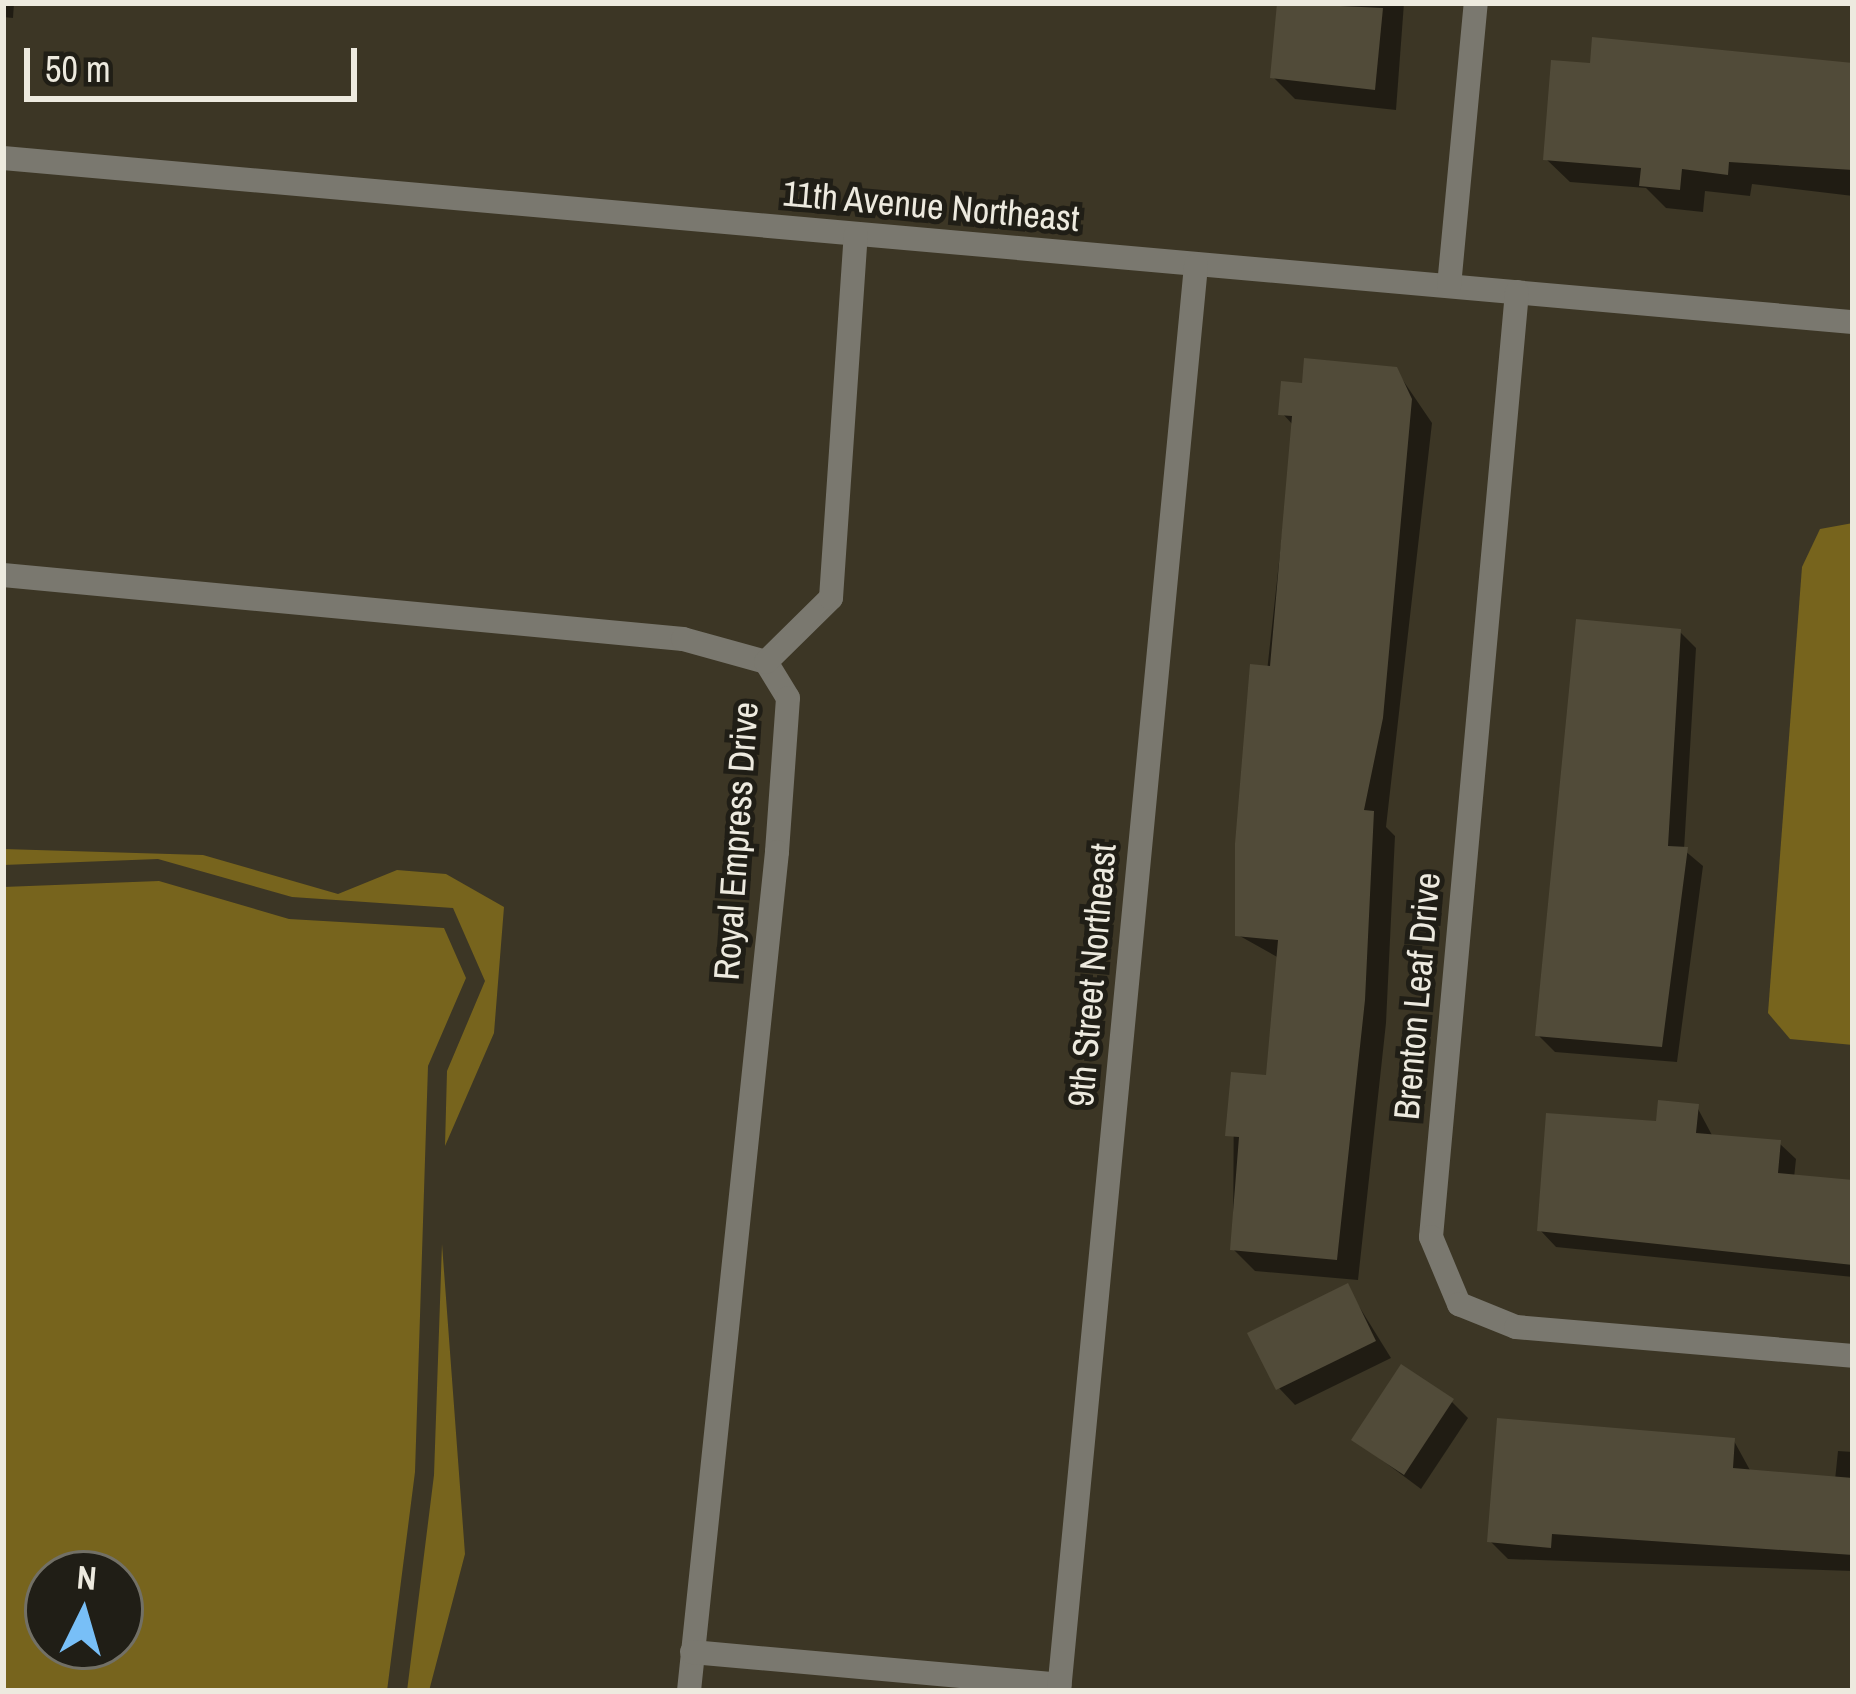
<!DOCTYPE html>
<style>
body{margin:0}
#map{position:relative;width:1856px;height:1694px;overflow:hidden;background:#3c3625;font-family:"Archivo Narrow",sans-serif}
div>[style]{position:absolute}
.water>*{inset:0;background:#77641d}
.shadow>*{inset:0;background:#0007}
.building>*{inset:0;background:#514b39}
.minor>*{height:24px;margin:-12px;padding:0 12px;transform-origin:12px;border-radius:12px;background:#7a786f}
span{translate:-50% -50%;white-space:nowrap;text-align:center;line-height:1.15;-webkit-text-stroke:10px #201e16;paint-order:stroke}
.street-label{font-size:36px;color:#edeadf}
.frame{position:absolute;inset:0;border:6px solid #edeadf;pointer-events:none}
.north{position:absolute;left:24px;top:1550px;width:120px;height:120px;box-sizing:border-box;background:#201e16;border:3px solid #727066;border-radius:50%;rotate:5deg;font-size:33px;font-weight:700;line-height:48px;text-align:center;color:#edeadf}
.north::after{content:'';display:block;margin:auto;width:42px;height:54px;background:#78bff7;clip-path:polygon(50% 0,100% 100%,50% 72%,0 100%)}
.scale{position:absolute;left:24px;top:48px;width:333px;height:54px;box-sizing:border-box;border:6px solid #edeadf;border-top:0;padding-left:15px;font-size:36px;line-height:42px;white-space:nowrap;color:#edeadf;-webkit-text-stroke:9px #201e16;paint-order:stroke}
</style>
<div id="map">
<div class="water">
<div style="clip-path:polygon(1853px 523px,1853px 1045px,1790px 1039px,1768px 1013px,1802px 567px,1820px 529px)"></div>
<div style="clip-path:polygon(3px 849px,203px 855px,338px 894px,397px 870px,446px 874px,504px 907px,494px 1033px,445px 1146px,447px 1071px,485px 981px,453px 908px,292px 897px,158px 859px,3px 865px)"></div>
<div style="clip-path:polygon(evenodd,159px 881px,289px 919px,444px 928px,466px 978px,428px 1066px,415px 1472px,387px 1691px,3px 1691px,3px 887px,159px 881px,48px 1574px,120px 1574px,120px 1646px,48px 1646px,48px 1574px)"></div>
<div style="clip-path:polygon(442px 1244px,465px 1554px,429px 1691px,407px 1691px,434px 1475px)"></div>
</div>
<div class="shadow">
<div style="clip-path:polygon(3px 3px,14px 3px,13px 18px,3px 17px)"></div>
<div style="clip-path:polygon(1278px 3px,1404px 3px,1396px 110px,1295px 99px,1273px 77px)"></div>
<div style="clip-path:polygon(1853px 69px,1853px 196px,1752px 184px,1750px 196px,1705px 191px,1703px 212px,1666px 208px,1646px 188px,1570px 182px,1546px 159px)"></div>
<div style="clip-path:polygon(1396px 370px,1432px 423px,1386px 827px,1395px 836px,1386px 1023px,1358px 1280px,1255px 1271px,1233px 1249px,1234px 1075px,1269px 1079px,1279px 958px,1238px 935px,1294px 426px,1282px 413px,1305px 387px)"></div>
<div style="clip-path:polygon(1680px 632px,1696px 648px,1684px 850px,1703px 866px,1677px 1062px,1555px 1052px,1538px 1035px)"></div>
<div style="clip-path:polygon(1697px 1107px,1713px 1137px,1779px 1143px,1796px 1159px,1794px 1178px,1853px 1183px,1853px 1277px,1556px 1247px,1540px 1230px,1658px 1124px)"></div>
<div style="clip-path:polygon(1347px 1287px,1391px 1358px,1295px 1405px,1279px 1388px)"></div>
<div style="clip-path:polygon(1452px 1402px,1468px 1418px,1421px 1489px,1355px 1440px)"></div>
<div style="clip-path:polygon(1734px 1441px,1751px 1472px,1835px 1480px,1838px 1451px,1853px 1452px,1853px 1571px,1508px 1559px,1490px 1541px)"></div>
</div>
<div class="building">
<div style="clip-path:polygon(1277px 3px,1383px 8px,1375px 90px,1270px 78px)"></div>
<div style="clip-path:polygon(1592px 37px,1853px 63px,1853px 170px,1729px 162px,1728px 175px,1682px 169px,1680px 190px,1639px 186px,1641px 168px,1543px 160px,1551px 60px,1590px 63px)"></div>
<div style="clip-path:polygon(1304px 358px,1397px 367px,1412px 399px,1383px 718px,1364px 810px,1374px 811px,1365px 1000px,1337px 1260px,1230px 1250px,1239px 1137px,1225px 1136px,1231px 1072px,1266px 1075px,1278px 940px,1235px 936px,1235px 844px,1250px 664px,1270px 666px,1292px 416px,1278px 415px,1281px 381px,1302px 383px)"></div>
<div style="clip-path:polygon(1576px 619px,1681px 629px,1668px 846px,1688px 847px,1662px 1047px,1535px 1036px)"></div>
<div style="clip-path:polygon(1658px 1100px,1699px 1104px,1696px 1133px,1781px 1140px,1778px 1173px,1853px 1180px,1853px 1265px,1537px 1231px,1546px 1113px,1656px 1121px)"></div>
<div style="clip-path:polygon(1348px 1283px,1376px 1341px,1276px 1390px,1247px 1333px)"></div>
<div style="clip-path:polygon(1401px 1364px,1454px 1399px,1404px 1475px,1351px 1440px)"></div>
<div style="clip-path:polygon(1497px 1418px,1735px 1438px,1733px 1468px,1853px 1478px,1853px 1555px,1552px 1534px,1551px 1548px,1487px 1542px)"></div>
</div>
<div class="minor">
<div style="left:3px;top:158px;width:1857px;rotate:5.07deg"></div>
<div style="left:1449px;top:286px;width:284px;rotate:-84.6deg"></div>
<div style="left:1517px;top:292px;width:949px;rotate:95.2deg"></div>
<div style="left:1431px;top:1237px;width:73px;rotate:67.3deg"></div>
<div style="left:1459px;top:1304px;width:61px;rotate:22deg"></div>
<div style="left:1516px;top:1327px;width:338px;rotate:4.9deg"></div>
<div style="left:3px;top:575px;width:683px;rotate:5.38deg"></div>
<div style="left:683px;top:639px;width:86px;rotate:15.5deg"></div>
<div style="left:766px;top:662px;width:42px;rotate:58.6deg"></div>
<div style="left:788px;top:698px;width:154px;rotate:94.1deg"></div>
<div style="left:777px;top:852px;width:844px;rotate:95.99deg"></div>
<div style="left:766px;top:662px;width:91px;rotate:-44.6deg"></div>
<div style="left:831px;top:598px;width:364px;rotate:-86.1deg"></div>
<div style="left:692px;top:1652px;width:369px;rotate:5.1deg"></div>
<div style="left:1059px;top:1691px;width:1432px;rotate:-84.51deg"></div>
</div>
<div class="street-label">
<span style="left:931px;top:206px;rotate:5deg">11th Avenue Northeast</span>
<span style="left:736px;top:841px;rotate:-86deg">Royal Empress Drive</span>
<span style="left:1092px;top:975px;rotate:-85deg">9th Street Northeast</span>
<span style="left:1417px;top:996px;rotate:-85deg">Brenton Leaf Drive</span>
</div>
<div class="frame"></div>
<div class="north">N</div>
<div class="scale">50 m</div>
</div>
